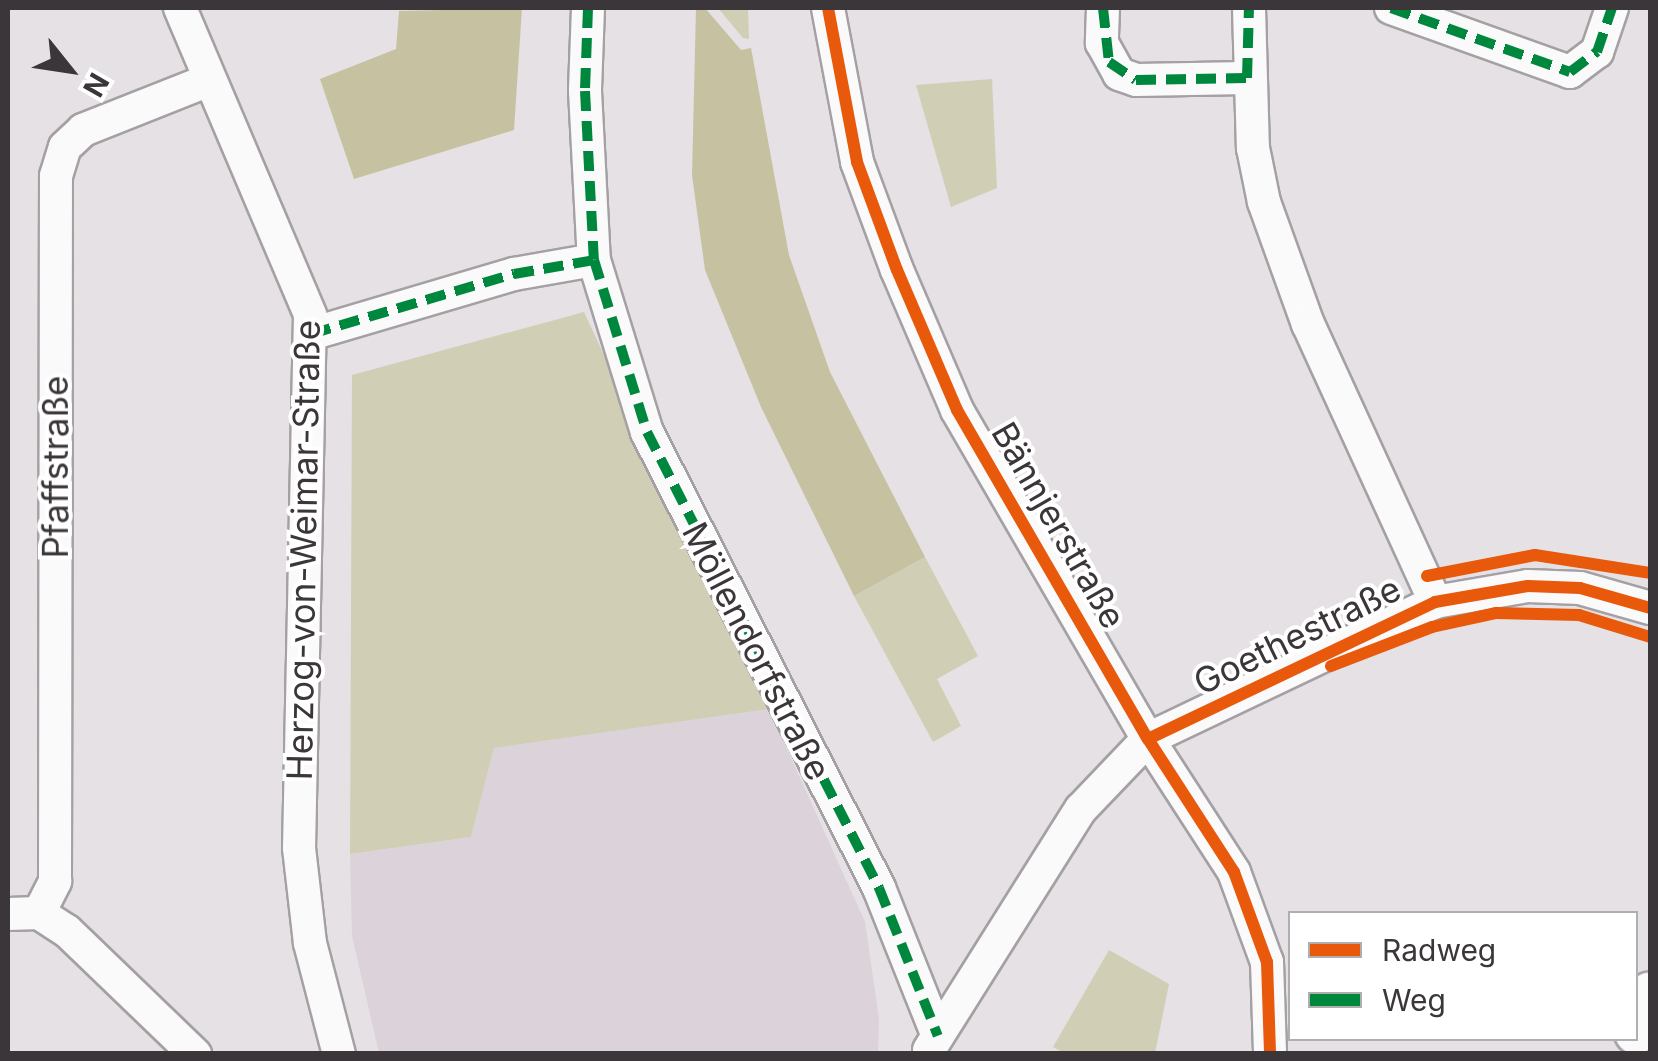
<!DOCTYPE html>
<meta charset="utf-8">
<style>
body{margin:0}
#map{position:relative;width:1658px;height:1061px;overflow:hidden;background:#e5e1e4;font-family:Inter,sans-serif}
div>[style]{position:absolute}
.built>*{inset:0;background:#dcd2d9}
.green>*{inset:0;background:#d1ceb6}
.forest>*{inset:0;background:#c6c2a1}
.roads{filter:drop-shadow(2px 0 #a4a0a3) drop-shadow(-2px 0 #a4a0a3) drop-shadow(0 2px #a4a0a3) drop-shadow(0 -2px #a4a0a3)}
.minor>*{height:32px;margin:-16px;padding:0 16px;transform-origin:16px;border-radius:16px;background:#fbfafb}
.major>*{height:42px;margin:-21px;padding:0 21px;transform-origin:21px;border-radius:21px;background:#fbfafb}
.quiet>*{height:10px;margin-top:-5px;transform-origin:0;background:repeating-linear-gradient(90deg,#00873e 0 20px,transparent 0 30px)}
.cycleway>*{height:12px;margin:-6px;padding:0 6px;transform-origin:6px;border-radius:6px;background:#e8590c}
span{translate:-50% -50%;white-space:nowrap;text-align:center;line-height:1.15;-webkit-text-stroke:8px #fff;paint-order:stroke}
.street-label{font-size:35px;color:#3a3639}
.frame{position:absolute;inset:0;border:10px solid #3a3639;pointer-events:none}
.legend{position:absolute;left:1288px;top:911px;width:350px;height:130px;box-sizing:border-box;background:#fff;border:2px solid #b0afb0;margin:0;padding:12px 18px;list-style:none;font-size:30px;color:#3a3639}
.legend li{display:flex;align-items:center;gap:20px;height:50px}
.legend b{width:50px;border:2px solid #b0afb0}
.north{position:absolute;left:20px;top:20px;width:100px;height:100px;-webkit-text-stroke:8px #fff;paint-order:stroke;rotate:120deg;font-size:28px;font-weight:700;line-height:40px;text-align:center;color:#3a3639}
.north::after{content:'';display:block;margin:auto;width:35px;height:45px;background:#3a3639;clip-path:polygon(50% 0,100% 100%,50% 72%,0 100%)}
</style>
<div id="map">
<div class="built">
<div style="clip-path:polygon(769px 709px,865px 922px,879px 1019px,878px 1053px,379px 1053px,352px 936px,350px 854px,471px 837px,494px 748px)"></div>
</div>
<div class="green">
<div style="clip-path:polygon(718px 8px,748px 8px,749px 39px,743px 38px)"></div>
<div style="clip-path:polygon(992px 79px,997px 188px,951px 207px,916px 85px)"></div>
<div style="clip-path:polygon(584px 312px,769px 709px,494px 748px,471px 837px,350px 854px,352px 375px)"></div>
<div style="clip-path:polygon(925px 557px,978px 656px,937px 679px,961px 726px,933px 742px,854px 596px)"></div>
<div style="clip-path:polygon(1109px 950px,1169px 984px,1155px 1053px,1064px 1053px,1053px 1047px)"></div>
</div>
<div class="forest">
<div style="clip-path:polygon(522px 8px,514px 130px,354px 179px,320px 79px,396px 49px,399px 11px)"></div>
<div style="clip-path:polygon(696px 8px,705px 8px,741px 50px,751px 48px,789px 255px,830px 372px,925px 557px,854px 596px,761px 407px,705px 270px,692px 175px)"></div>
</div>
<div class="roads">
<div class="minor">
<div style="left:180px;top:8px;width:333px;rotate:67deg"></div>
<div style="left:310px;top:315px;width:533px;rotate:91.18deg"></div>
<div style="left:299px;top:848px;width:96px;rotate:83.4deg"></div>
<div style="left:310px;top:943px;width:115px;rotate:75.4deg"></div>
<div style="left:588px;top:8px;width:83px;rotate:92.1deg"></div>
<div style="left:585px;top:91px;width:169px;rotate:87deg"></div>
<div style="left:594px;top:260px;width:180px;rotate:72.9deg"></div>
<div style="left:647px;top:432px;width:512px;rotate:63.03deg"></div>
<div style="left:879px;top:888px;width:159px;rotate:68.3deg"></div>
<div style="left:828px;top:8px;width:157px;rotate:79.3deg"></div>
<div style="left:857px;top:162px;width:115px;rotate:69.7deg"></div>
<div style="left:897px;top:270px;width:152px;rotate:66.8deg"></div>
<div style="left:957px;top:410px;width:380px;rotate:59.9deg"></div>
<div style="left:1148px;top:739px;width:158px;rotate:57.1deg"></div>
<div style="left:1234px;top:872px;width:96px;rotate:69.9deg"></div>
<div style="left:1267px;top:962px;width:92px;rotate:88.1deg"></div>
<div style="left:1103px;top:8px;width:35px;rotate:92deg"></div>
<div style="left:1102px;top:43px;width:35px;rotate:61deg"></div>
<div style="left:1119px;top:74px;width:18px;rotate:19deg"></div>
<div style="left:1136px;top:80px;width:111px;rotate:-1deg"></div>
<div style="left:1249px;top:8px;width:140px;rotate:88.4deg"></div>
<div style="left:1253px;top:148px;width:55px;rotate:78.5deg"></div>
<div style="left:1264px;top:202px;width:130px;rotate:70.2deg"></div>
<div style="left:1308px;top:324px;width:306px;rotate:65.4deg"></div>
<div style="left:1391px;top:8px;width:190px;rotate:19.7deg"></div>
<div style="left:1570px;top:72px;width:34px;rotate:-37deg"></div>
<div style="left:1597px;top:52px;width:46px;rotate:-71.2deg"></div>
<div style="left:311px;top:334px;width:212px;rotate:-16.5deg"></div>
<div style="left:514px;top:274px;width:81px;rotate:-9.9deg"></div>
<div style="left:39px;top:913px;width:33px;rotate:33deg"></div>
<div style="left:67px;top:931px;width:178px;rotate:43.9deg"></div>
<div style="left:8px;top:914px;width:31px;rotate:-2deg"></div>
<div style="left:39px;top:913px;width:36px;rotate:-63deg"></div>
<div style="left:55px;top:881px;width:705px;rotate:-89.92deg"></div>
<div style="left:56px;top:176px;width:30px;rotate:-73deg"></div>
<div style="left:65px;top:147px;width:25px;rotate:-43deg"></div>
<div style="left:83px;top:130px;width:136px;rotate:-21.6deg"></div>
<div style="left:929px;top:1050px;width:285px;rotate:-57.8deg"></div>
<div style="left:1081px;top:809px;width:97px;rotate:-46.3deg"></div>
<div style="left:1148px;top:739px;width:318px;rotate:-25.5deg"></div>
<div style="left:1435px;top:602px;width:94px;rotate:-9.8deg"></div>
<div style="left:1528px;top:586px;width:52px;rotate:2.2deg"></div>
<div style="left:1580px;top:588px;width:73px;rotate:15.9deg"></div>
</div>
<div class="major">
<div style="left:1636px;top:1033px;width:42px;rotate:-70.7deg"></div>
</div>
</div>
<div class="quiet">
<div style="left:588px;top:8px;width:83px;rotate:92.1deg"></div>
<div style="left:585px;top:91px;width:169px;rotate:87deg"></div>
<div style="left:594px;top:260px;width:180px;rotate:72.9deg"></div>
<div style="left:647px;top:432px;width:512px;rotate:63.03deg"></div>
<div style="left:879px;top:888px;width:159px;rotate:68.3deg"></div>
<div style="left:1103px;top:8px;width:54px;rotate:83.7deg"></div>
<div style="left:1109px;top:62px;width:32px;rotate:34deg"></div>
<div style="left:1136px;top:80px;width:111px;rotate:-1deg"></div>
<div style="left:1247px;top:78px;width:70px;rotate:-88.4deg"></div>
<div style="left:1391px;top:8px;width:190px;rotate:19.7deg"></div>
<div style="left:1570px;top:72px;width:34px;rotate:-37deg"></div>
<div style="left:1597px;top:52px;width:46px;rotate:-71.2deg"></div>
<div style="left:311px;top:334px;width:212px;rotate:-16.5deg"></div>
<div style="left:514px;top:274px;width:81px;rotate:-9.9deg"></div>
</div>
<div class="cycleway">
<div style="left:828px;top:8px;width:157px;rotate:79.3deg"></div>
<div style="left:857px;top:162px;width:115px;rotate:69.7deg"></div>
<div style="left:897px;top:270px;width:152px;rotate:66.8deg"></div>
<div style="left:957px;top:410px;width:380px;rotate:59.9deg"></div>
<div style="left:1148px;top:739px;width:158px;rotate:57.1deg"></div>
<div style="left:1234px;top:872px;width:96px;rotate:69.9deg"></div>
<div style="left:1267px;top:962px;width:92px;rotate:88.1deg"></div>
<div style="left:1427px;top:576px;width:110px;rotate:-11deg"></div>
<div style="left:1535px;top:555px;width:116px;rotate:8.9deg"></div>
<div style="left:1331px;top:666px;width:108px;rotate:-21.1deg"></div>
<div style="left:1432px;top:627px;width:66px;rotate:-12.3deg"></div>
<div style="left:1496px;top:613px;width:83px;rotate:1.4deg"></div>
<div style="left:1579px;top:615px;width:74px;rotate:17.2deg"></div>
<div style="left:1148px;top:739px;width:318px;rotate:-25.5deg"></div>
<div style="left:1435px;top:602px;width:94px;rotate:-9.8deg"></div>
<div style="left:1528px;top:586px;width:52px;rotate:2.2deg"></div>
<div style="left:1580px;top:588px;width:73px;rotate:15.9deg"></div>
</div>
<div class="street-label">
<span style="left:55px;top:467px;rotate:-90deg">Pfaffstraße</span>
<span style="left:1059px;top:525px;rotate:60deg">Bännjerstraße</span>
<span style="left:303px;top:550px;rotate:-89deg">Herzog-von-Weimar-Straße</span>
<span style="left:1297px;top:635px;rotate:-26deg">Goethestraße</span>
<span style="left:757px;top:651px;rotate:63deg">Möllendorfstraße</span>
</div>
<div class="frame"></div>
<ul class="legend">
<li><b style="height:12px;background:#e8590c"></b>Radweg</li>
<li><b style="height:12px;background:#00873e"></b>Weg</li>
</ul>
<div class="north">N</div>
</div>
